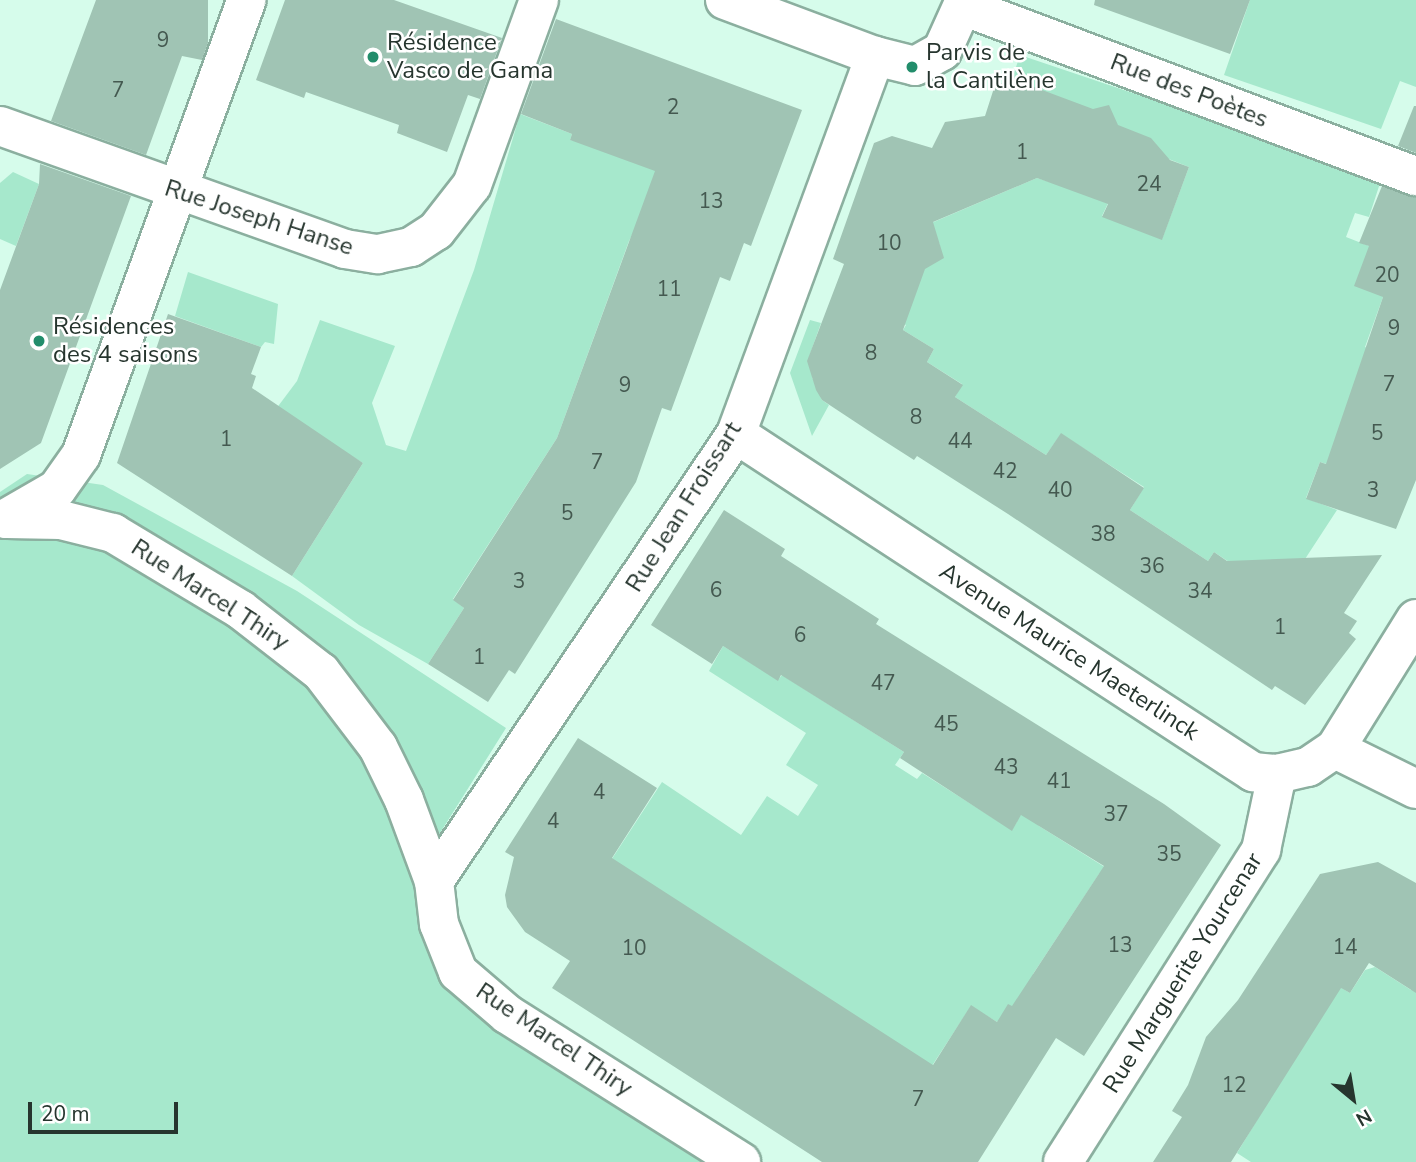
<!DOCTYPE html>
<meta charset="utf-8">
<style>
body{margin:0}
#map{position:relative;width:1416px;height:1162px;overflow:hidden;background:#d6fceb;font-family:"Nunito Sans",sans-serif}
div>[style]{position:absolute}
.green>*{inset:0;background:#a6e8cc}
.building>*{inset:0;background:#a0c4b4}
.roads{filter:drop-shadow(2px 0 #8baf9f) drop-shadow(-2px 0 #8baf9f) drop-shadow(0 2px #8baf9f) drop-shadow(0 -2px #8baf9f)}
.street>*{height:38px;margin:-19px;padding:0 19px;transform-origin:19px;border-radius:19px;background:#fff}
.dots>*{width:19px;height:19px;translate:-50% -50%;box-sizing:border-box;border:4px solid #fff;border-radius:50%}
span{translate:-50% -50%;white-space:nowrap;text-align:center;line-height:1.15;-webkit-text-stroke:5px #fff;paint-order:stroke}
.number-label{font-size:21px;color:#445950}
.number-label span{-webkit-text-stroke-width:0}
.poi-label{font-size:24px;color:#26352e}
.left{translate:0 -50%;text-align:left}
.street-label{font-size:24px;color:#26352e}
.north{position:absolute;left:1318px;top:1064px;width:70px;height:70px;-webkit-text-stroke:5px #fff;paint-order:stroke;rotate:150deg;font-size:19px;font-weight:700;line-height:28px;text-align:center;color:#26352e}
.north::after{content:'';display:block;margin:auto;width:24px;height:32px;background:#26352e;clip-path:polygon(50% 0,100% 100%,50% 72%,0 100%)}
.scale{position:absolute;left:28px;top:1102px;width:150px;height:32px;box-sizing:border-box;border:4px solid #26352e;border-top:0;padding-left:9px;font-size:21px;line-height:24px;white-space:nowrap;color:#26352e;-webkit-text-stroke:5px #fff;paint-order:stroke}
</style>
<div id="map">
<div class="green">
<div style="clip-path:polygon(1250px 0,1416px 0,1416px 87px,1400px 81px,1381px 129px,1224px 75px)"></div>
<div style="clip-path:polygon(1020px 55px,1382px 177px,1369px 217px,1355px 213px,1346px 237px,1369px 246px,1383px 297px,1365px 347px,1373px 351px,1340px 468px,1320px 462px,1306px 498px,1337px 510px,1292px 579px,1244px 572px,1214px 552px,1208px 561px,1130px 510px,1144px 487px,1061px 434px,1046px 455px,955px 397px,962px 384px,927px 362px,934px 349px,903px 330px,906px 325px,900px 322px,924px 265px,940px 258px,940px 245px,929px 224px,1037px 178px,1109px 201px,1102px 216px,1162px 239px,1189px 167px,1161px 156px,1155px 143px,1114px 124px,1105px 108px,1090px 111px,1012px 79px)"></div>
<div style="clip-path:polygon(520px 114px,572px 134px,570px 140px,671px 157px,629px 241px,557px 438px,453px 599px,464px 608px,428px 664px,359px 625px,292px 576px,363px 463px,276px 409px,297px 381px,320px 320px,395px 346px,372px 403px,386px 445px,406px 451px,474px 270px)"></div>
<div style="clip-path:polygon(13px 172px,39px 184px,16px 246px,0 239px,0 183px)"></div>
<div style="clip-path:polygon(188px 272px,278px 304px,274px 344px,265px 342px,261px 347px,175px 316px)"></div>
<div style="clip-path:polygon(810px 320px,821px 323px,809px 357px,814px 360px,812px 377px,822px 400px,829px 405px,812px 436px,790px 373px)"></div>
<div style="clip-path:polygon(27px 474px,103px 485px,297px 591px,506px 728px,413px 876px,427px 926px,717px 1162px,0 1162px,0 492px)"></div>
<div style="clip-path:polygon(723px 646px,778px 680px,782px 675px,904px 752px,895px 765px,917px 779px,922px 773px,1012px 830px,1025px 807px,1039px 826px,1119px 876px,1099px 874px,1033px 974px,1041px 980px,997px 1022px,971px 1006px,924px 1078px,604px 871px,662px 782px,741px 835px,767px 796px,798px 816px,818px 785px,786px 765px,806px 733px,709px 671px)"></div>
<div style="clip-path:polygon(1375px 967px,1411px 990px,1416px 984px,1416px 1162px,1251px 1162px,1237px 1153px,1338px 986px,1350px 993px,1365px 970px)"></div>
</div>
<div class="building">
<div style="clip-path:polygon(96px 0,208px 0,208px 43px,202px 60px,182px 56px,146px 155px,51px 121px)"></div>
<div style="clip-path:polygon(285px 0,394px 0,502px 38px,480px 99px,468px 95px,447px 152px,397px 133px,399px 125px,306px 92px,304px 98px,256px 80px)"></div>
<div style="clip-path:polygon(1095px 0,1250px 0,1230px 54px,1094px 5px)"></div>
<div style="clip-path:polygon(556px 19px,802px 110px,751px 246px,744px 243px,730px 281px,720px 277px,671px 411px,662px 408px,636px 482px,515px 674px,509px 670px,488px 702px,428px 664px,464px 608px,453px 600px,557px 438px,655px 171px,570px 140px,572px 134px,521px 114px)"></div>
<div style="clip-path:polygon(1010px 78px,1093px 109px,1109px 105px,1118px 125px,1151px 138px,1170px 160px,1189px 167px,1162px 240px,1102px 217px,1108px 204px,1037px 178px,933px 222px,944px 258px,925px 269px,903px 330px,934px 349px,927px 362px,963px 385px,955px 397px,1046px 455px,1061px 433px,1144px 488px,1130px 510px,1208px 561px,1214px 552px,1227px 561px,1382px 555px,1344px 613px,1357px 621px,1349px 633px,1356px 639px,1305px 705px,1275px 686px,1272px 690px,1008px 514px,917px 456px,914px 460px,878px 437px,822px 400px,816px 390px,807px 361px,844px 264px,833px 259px,874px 143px,892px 136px,932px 148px,945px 122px,985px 116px,994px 88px)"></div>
<div style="clip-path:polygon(1414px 106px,1416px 106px,1416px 153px,1398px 146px)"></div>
<div style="clip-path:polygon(40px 164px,131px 196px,41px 443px,0 469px,0 290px,39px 184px)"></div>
<div style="clip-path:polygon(1382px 186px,1416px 197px,1416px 480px,1396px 529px,1306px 499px,1320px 462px,1326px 464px,1383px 297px,1354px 286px,1369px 246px,1359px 243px)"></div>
<div style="clip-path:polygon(168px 314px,261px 347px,251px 374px,256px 376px,252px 388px,363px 463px,292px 576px,117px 463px)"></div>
<div style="clip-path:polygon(724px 510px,785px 549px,781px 556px,879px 619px,876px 624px,1164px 804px,1221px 845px,1084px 1056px,1056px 1038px,978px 1162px,822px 1162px,552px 988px,570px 961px,525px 932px,507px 907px,505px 895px,514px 857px,505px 852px,578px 738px,657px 788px,612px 858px,933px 1065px,971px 1005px,997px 1022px,1008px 1004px,1012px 1006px,1104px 866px,1021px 815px,1012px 831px,900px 758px,904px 752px,781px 675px,778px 681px,723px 646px,712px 664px,651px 625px)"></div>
<div style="clip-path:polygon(1378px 862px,1416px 883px,1416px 993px,1369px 963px,1350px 993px,1341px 988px,1231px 1162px,1153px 1162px,1182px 1117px,1172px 1111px,1188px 1085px,1206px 1037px,1238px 1000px,1320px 874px)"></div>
</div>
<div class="roads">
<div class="street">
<div style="left:725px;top:0;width:160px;rotate:20.5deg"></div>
<div style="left:875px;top:56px;width:41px;rotate:14deg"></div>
<div style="left:915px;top:66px;width:31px;rotate:-29deg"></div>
<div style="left:942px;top:51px;width:56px;rotate:-65.7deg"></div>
<div style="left:963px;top:6px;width:484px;rotate:20.6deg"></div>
<div style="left:0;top:126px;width:366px;rotate:19.6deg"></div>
<div style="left:345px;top:249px;width:33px;rotate:9deg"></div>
<div style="left:378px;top:254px;width:34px;rotate:-12deg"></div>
<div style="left:411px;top:247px;width:30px;rotate:-33deg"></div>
<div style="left:436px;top:231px;width:58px;rotate:-52deg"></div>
<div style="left:472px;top:185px;width:197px;rotate:-70.1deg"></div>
<div style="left:736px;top:434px;width:618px;rotate:33.18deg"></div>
<div style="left:1253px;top:772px;width:24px;rotate:5deg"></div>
<div style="left:1277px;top:774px;width:32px;rotate:-13deg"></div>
<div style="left:1308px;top:767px;width:32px;rotate:-34deg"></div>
<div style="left:1335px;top:749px;width:90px;rotate:26.3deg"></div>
<div style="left:5px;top:519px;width:60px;rotate:-30deg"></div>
<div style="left:57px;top:489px;width:42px;rotate:-54.8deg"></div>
<div style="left:81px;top:455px;width:484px;rotate:-70deg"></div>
<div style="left:7px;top:519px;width:54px;rotate:1.1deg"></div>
<div style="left:61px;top:520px;width:54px;rotate:14deg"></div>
<div style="left:113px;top:533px;width:149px;rotate:31deg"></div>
<div style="left:241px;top:610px;width:101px;rotate:37.8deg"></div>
<div style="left:321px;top:672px;width:94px;rotate:52.8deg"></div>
<div style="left:378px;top:747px;width:59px;rotate:63.9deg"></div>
<div style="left:404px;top:800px;width:86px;rotate:69.7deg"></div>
<div style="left:434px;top:881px;width:43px;rotate:83.4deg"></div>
<div style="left:439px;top:924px;width:52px;rotate:68.4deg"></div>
<div style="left:458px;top:972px;width:65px;rotate:40.6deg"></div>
<div style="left:507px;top:1014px;width:277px;rotate:32.3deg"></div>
<div style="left:1335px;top:749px;width:153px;rotate:-58.1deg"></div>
<div style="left:434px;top:881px;width:539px;rotate:-55.96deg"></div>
<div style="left:736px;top:434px;width:403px;rotate:-69.8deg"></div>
<div style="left:1063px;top:1162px;width:370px;rotate:-57.6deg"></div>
<div style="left:1261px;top:850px;width:78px;rotate:-78.1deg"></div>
</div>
</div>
<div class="dots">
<div style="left:373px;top:57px;background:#228d6b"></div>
<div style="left:912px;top:67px;background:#228d6b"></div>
<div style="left:39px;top:341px;background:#228d6b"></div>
</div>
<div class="number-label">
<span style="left:163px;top:40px">9</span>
<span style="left:118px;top:90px">7</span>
<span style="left:673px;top:107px">2</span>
<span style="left:1022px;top:152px">1</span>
<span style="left:1149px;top:184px">24</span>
<span style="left:711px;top:201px">13</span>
<span style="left:889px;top:243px">10</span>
<span style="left:1387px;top:275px">20</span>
<span style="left:669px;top:289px">11</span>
<span style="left:1394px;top:328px">9</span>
<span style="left:871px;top:353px">8</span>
<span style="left:1389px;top:384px">7</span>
<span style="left:625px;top:385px">9</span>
<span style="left:916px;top:417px">8</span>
<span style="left:1377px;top:433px">5</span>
<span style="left:226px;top:439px">1</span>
<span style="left:960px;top:441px">44</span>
<span style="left:597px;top:462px">7</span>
<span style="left:1005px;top:471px">42</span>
<span style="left:1060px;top:490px">40</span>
<span style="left:1373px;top:490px">3</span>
<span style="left:567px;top:513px">5</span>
<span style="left:1103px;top:534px">38</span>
<span style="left:1152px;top:566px">36</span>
<span style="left:519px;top:581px">3</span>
<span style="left:716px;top:590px">6</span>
<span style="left:1200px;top:591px">34</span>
<span style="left:1280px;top:627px">1</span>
<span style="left:800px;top:635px">6</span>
<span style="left:479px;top:657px">1</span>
<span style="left:883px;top:683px">47</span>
<span style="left:946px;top:724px">45</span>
<span style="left:1006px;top:767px">43</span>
<span style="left:1059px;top:781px">41</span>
<span style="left:599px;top:792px">4</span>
<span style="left:1116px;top:814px">37</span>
<span style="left:553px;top:821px">4</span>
<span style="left:1169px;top:854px">35</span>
<span style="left:1120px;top:945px">13</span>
<span style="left:1345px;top:947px">14</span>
<span style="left:634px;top:948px">10</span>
<span style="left:1234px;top:1085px">12</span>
<span style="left:918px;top:1099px">7</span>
</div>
<div class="poi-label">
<span class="left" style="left:387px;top:57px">Résidence<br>Vasco de Gama</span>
<span class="left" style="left:926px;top:67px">Parvis de<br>la Cantilène</span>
<span class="left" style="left:53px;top:341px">Résidences<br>des 4 saisons</span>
</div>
<div class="street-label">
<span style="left:1189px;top:91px;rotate:21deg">Rue des Poètes</span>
<span style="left:259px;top:218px;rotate:18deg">Rue Joseph Hanse</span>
<span style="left:684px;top:507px;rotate:-58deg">Rue Jean Froissart</span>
<span style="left:210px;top:595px;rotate:33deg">Rue Marcel Thiry</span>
<span style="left:1069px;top:652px;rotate:33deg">Avenue Maurice Maeterlinck</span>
<span style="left:1183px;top:973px;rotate:-58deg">Rue Marguerite Yourcenar</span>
<span style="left:554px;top:1040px;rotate:34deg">Rue Marcel Thiry</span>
</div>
<div class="north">N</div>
<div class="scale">20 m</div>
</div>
